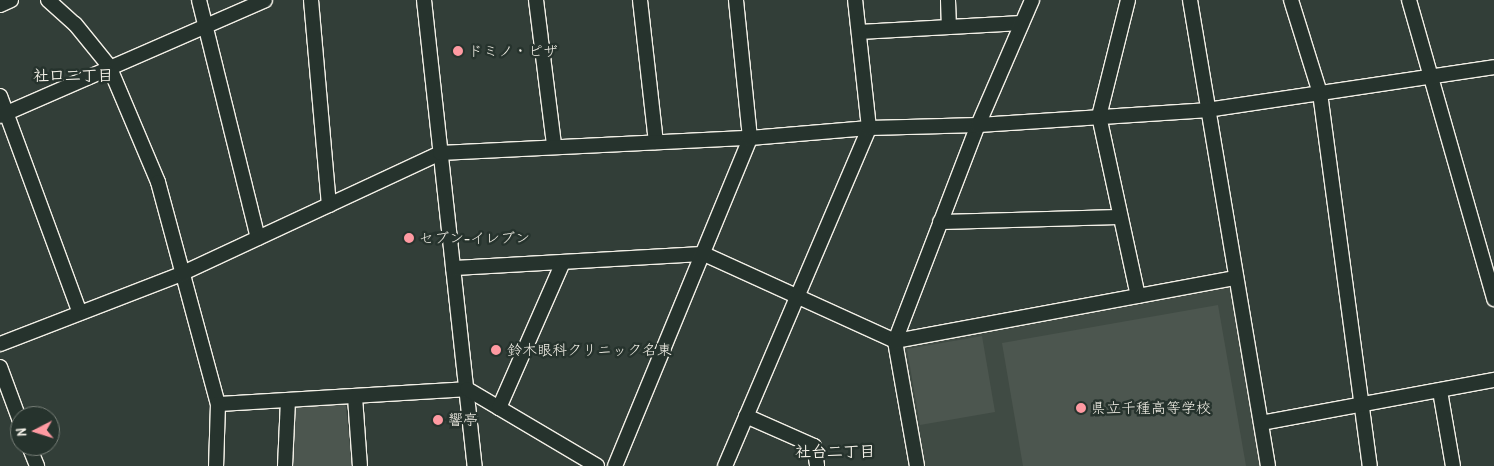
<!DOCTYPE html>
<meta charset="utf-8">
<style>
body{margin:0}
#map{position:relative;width:1494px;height:466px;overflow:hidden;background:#323e38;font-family:"Patrick Hand","Klee One",sans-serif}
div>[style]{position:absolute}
.built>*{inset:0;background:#404b44}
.green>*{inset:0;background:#4c564f}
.roads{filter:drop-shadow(1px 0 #f4f1e8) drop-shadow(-1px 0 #f4f1e8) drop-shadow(0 1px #f4f1e8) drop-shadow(0 -1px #f4f1e8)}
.minor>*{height:14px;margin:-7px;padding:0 7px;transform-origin:7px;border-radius:7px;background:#26332d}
.dots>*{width:14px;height:14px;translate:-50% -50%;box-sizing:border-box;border:2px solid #26332d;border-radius:50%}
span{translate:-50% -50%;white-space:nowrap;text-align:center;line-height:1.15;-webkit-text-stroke:5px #26332d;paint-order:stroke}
.poi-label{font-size:15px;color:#f4f1e8}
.left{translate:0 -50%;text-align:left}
.neighbourhood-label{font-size:16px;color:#f4f1e8;font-weight:700}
.north{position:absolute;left:10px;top:406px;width:50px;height:50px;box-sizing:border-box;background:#26332d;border:1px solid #787f78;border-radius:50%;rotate:265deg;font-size:14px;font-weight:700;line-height:20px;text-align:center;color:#f4f1e8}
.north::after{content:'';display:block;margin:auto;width:18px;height:22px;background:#ff9aa2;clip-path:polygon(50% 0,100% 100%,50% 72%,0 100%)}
</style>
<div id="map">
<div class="built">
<div style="clip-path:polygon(1226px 286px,1231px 288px,1261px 466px,921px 466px,899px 351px,904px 344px)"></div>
</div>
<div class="green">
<div style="clip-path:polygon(1218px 305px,1246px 466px,1023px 466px,1002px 343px)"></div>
<div style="clip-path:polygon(982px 336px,995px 412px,920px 425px,907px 349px)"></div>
<div style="clip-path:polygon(340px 402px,346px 406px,352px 466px,289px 466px,293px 404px)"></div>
</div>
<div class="roads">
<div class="minor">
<div style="left:48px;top:0;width:36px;rotate:42deg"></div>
<div style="left:75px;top:24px;width:54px;rotate:51deg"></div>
<div style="left:109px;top:66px;width:126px;rotate:67.1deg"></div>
<div style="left:158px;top:182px;width:230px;rotate:74.9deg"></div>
<div style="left:218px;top:404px;width:62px;rotate:91.8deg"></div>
<div style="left:199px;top:0;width:245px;rotate:76.1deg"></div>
<div style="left:311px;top:0;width:206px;rotate:85deg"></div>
<div style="left:424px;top:0;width:469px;rotate:83.8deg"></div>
<div style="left:536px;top:0;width:146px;rotate:82.9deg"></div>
<div style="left:640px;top:0;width:143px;rotate:83.6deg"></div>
<div style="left:948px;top:0;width:27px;rotate:88deg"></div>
<div style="left:1128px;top:0;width:120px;rotate:104deg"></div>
<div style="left:1099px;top:116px;width:184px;rotate:77.8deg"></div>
<div style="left:1190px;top:0;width:472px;rotate:80.5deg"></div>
<div style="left:1291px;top:0;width:97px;rotate:72.7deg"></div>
<div style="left:1320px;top:93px;width:376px;rotate:82.4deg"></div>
<div style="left:1409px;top:0;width:311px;rotate:74.1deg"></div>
<div style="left:0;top:5px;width:12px;rotate:-24deg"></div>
<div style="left:859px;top:32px;width:163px;rotate:-3.2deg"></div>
<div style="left:0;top:96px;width:231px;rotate:69.8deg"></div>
<div style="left:0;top:116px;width:289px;rotate:-23.6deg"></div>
<div style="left:940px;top:222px;width:180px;rotate:-1.6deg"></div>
<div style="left:453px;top:268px;width:251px;rotate:-3.2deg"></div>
<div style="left:704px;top:254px;width:210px;rotate:24.5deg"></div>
<div style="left:895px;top:341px;width:231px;rotate:-69deg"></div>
<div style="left:978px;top:125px;width:136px;rotate:-66.6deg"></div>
<div style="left:0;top:344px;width:194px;rotate:-21.1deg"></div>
<div style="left:181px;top:274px;width:286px;rotate:-25deg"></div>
<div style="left:440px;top:153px;width:310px;rotate:-2.8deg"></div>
<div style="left:750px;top:138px;width:119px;rotate:-4.8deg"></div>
<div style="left:869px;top:128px;width:109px;rotate:-1.6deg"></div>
<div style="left:978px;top:125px;width:229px;rotate:-3.7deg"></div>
<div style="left:1207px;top:110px;width:290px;rotate:-8.5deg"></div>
<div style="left:0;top:367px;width:58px;rotate:69.7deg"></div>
<div style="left:1440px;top:391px;width:76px;rotate:80.2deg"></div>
<div style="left:355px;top:397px;width:69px;rotate:85.9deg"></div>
<div style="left:218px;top:404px;width:249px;rotate:-3.4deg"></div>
<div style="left:467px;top:389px;width:151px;rotate:30.6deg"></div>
<div style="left:499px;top:408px;width:159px;rotate:-66.3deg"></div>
<div style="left:746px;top:416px;width:74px;rotate:23.8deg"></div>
<div style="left:814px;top:446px;width:20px;rotate:81deg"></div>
<div style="left:1261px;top:423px;width:237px;rotate:-10.5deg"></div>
<div style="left:29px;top:446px;width:22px;rotate:68deg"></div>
<div style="left:285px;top:466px;width:65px;rotate:-87.4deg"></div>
<div style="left:615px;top:466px;width:355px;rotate:-67.6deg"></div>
<div style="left:750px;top:138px;width:139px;rotate:-95.8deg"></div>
<div style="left:725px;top:466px;width:367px;rotate:-66.9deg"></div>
<div style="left:869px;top:128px;width:129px;rotate:-96.2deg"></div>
<div style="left:917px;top:466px;width:127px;rotate:-100deg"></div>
<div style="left:895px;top:341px;width:346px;rotate:-10.5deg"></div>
</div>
</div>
<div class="dots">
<div style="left:458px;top:51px;background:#ff9aa2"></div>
<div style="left:409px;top:238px;background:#ff9aa2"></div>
<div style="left:496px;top:350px;background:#ff9aa2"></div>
<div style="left:1081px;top:408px;background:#ff9aa2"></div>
<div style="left:438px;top:420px;background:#ff9aa2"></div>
</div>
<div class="poi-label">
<span class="left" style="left:468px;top:51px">ドミノ・ピザ</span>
<span class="left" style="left:419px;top:238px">セブン-イレブン</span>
<span class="left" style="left:507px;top:350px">鈴木眼科クリニック名東</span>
<span class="left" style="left:1091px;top:408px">県立千種高等学校</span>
<span class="left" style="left:448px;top:420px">響亭</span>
</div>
<div class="neighbourhood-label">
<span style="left:73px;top:75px">社口二丁目</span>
<span style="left:835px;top:451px">社台二丁目</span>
</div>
<div class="north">N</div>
</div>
